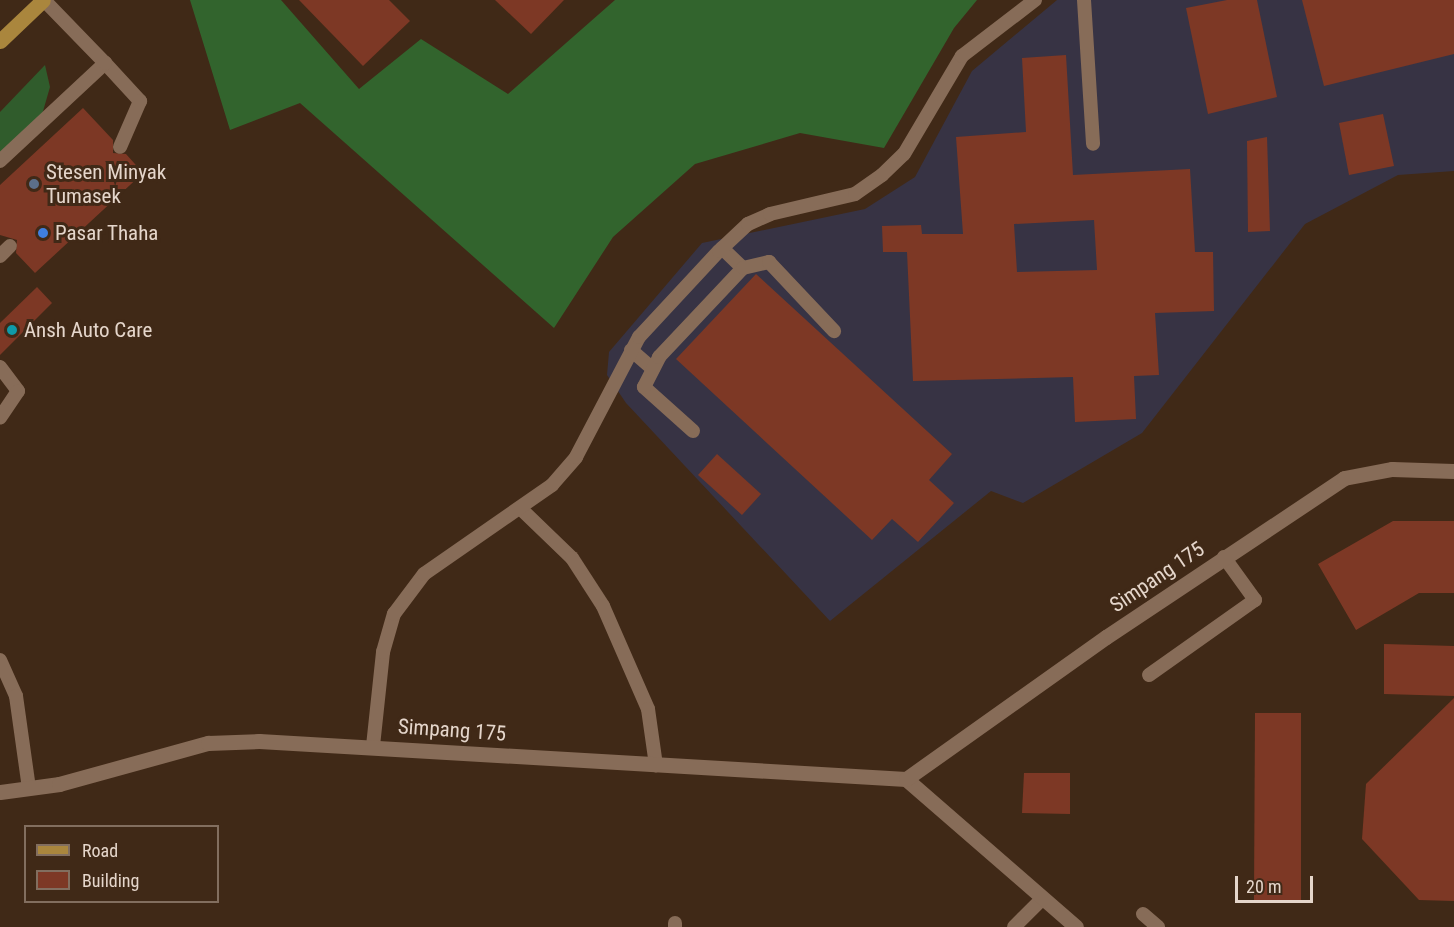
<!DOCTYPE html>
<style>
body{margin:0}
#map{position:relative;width:1454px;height:927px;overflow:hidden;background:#402917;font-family:"Roboto Condensed",sans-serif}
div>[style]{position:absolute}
.education>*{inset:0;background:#373344}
.green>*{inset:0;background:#305c2c}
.forest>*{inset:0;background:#32642d}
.building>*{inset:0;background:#7d3825}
.lane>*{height:14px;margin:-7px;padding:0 7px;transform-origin:7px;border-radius:7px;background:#876c58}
.street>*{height:15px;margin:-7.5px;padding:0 7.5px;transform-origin:7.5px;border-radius:7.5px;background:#876c58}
.primary>*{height:15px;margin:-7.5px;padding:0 7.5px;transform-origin:7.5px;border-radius:7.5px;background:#aa863d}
.dots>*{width:16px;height:16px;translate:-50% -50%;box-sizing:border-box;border:3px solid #402917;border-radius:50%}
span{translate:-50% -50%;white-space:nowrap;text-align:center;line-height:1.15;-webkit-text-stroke:6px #402917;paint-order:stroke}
.poi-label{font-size:21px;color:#e5d6cb}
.left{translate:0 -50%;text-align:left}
.street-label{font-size:21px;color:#e5d6cb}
.legend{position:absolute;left:24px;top:825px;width:195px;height:78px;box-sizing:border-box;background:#402917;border:2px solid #826e5f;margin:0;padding:8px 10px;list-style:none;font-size:18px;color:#e5d6cb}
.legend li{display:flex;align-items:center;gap:12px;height:30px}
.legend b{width:30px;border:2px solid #826e5f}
.scale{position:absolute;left:1235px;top:876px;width:78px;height:27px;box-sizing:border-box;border:3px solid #e5d6cb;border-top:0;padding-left:8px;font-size:18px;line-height:21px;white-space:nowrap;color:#e5d6cb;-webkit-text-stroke:4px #402917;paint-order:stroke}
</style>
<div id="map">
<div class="education">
<div style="clip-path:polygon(1057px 0,1454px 0,1454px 171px,1398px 175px,1305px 224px,1142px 433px,1023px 503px,991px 491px,830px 621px,626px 403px,607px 375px,609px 352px,702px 243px,865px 209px,915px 177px,972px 71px)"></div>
</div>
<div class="green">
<div style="clip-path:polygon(45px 65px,50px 87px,37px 132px,0 168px,0 112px)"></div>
</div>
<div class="forest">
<div style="clip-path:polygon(190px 0,281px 0,359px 89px,421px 39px,508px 94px,615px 0,977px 0,954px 28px,884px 148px,800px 133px,695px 164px,613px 237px,554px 328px,300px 103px,230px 130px)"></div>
</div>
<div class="building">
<div style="clip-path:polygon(299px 0,389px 0,410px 21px,363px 66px)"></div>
<div style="clip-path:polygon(495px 0,564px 0,531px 34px)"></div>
<div style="clip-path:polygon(1227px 0,1257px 0,1277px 97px,1208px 114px,1186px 8px)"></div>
<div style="clip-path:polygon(1302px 0,1454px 0,1454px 54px,1324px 86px)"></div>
<div style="clip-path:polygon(evenodd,1066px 55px,1073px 175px,1190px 169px,1195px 252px,1213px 252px,1214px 311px,1155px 313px,1159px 375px,1134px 376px,1136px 419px,1075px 422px,1073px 377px,913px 381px,907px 252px,883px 252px,882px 226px,921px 225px,922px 234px,963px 234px,956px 137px,1026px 132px,1022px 58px,1066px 55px,1094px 220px,1097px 270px,1017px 272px,1014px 224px,1094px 220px)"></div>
<div style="clip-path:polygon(83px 108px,113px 140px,113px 153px,126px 154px,143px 173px,35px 273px,16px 253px,17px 240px,0 235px,0 185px)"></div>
<div style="clip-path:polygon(1383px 114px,1394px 166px,1349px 175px,1339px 123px)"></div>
<div style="clip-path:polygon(1267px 137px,1270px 231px,1248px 232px,1247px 141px)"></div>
<div style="clip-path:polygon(756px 274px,952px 454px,929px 480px,954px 503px,918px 542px,892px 519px,872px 540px,676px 359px)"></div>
<div style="clip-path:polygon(37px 287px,52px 303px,0 355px,0 323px)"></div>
<div style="clip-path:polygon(717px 454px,761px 494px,742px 515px,698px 475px)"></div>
<div style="clip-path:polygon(1393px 521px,1454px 521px,1454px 593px,1419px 593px,1356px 630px,1318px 564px)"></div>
<div style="clip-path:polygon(1384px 644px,1454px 646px,1454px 696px,1384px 694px)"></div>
<div style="clip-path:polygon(1454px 698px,1454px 901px,1419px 900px,1362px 839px,1366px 784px)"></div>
<div style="clip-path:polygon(1255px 713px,1301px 713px,1301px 901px,1254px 901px)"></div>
<div style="clip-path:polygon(1024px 773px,1070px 773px,1070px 814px,1022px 813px)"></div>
</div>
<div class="lane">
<div style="left:1084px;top:0;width:144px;rotate:86.4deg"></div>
<div style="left:105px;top:63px;width:52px;rotate:47.4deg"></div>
<div style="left:140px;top:101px;width:50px;rotate:113.5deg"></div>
<div style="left:0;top:161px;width:144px;rotate:-43deg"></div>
<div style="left:105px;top:63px;width:88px;rotate:-134.1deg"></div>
<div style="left:722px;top:248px;width:29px;rotate:44deg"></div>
<div style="left:0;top:256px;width:14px;rotate:-45deg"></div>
<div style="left:631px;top:350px;width:29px;rotate:41deg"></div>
<div style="left:0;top:367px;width:30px;rotate:53deg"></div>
<div style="left:18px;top:391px;width:32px;rotate:124deg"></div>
<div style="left:693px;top:431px;width:66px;rotate:-138.1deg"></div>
<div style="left:644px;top:387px;width:34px;rotate:-63deg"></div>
<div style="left:659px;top:357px;width:122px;rotate:-46.7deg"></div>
<div style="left:743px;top:268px;width:27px;rotate:-13deg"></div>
<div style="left:769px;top:262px;width:95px;rotate:46.7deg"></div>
<div style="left:520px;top:508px;width:72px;rotate:43.9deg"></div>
<div style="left:572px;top:558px;width:57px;rotate:57.1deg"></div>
<div style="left:603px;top:606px;width:112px;rotate:66.4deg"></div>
<div style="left:648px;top:709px;width:57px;rotate:81.9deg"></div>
<div style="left:0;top:660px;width:39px;rotate:66deg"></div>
<div style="left:16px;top:696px;width:93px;rotate:82deg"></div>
<div style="left:1149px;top:675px;width:130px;rotate:-35.3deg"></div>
<div style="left:1255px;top:600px;width:53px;rotate:-125.8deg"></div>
<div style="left:373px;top:746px;width:95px;rotate:-83.9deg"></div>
<div style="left:383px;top:652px;width:40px;rotate:-74deg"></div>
<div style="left:394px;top:614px;width:50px;rotate:-53.1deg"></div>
<div style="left:424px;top:574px;width:156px;rotate:-34.8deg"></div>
<div style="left:552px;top:485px;width:37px;rotate:-49deg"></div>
<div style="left:576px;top:457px;width:136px;rotate:-62.3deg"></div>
<div style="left:639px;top:337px;width:117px;rotate:-47.1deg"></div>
<div style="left:719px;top:251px;width:40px;rotate:-43deg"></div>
<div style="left:748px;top:224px;width:24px;rotate:-24deg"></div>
<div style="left:770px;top:214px;width:87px;rotate:-13.2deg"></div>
<div style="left:855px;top:194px;width:33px;rotate:-35deg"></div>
<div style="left:882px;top:175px;width:30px;rotate:-44deg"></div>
<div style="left:904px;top:154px;width:114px;rotate:-59.4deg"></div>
<div style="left:962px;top:56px;width:92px;rotate:-37.5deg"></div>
<div style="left:1143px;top:914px;width:20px;rotate:41deg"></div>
<div style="left:675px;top:927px;width:4px;rotate:-90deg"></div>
<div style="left:1014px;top:927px;width:40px;rotate:-45deg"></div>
</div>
<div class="street">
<div style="left:906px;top:779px;width:225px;rotate:41deg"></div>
<div style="left:0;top:792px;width:60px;rotate:-7.7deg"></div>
<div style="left:59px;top:784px;width:155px;rotate:-15.4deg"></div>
<div style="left:208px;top:743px;width:51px;rotate:-2.2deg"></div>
<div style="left:259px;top:741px;width:648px;rotate:3.36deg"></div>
<div style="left:906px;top:779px;width:245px;rotate:-35.4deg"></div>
<div style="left:1106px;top:637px;width:286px;rotate:-33.7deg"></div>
<div style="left:1344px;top:478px;width:49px;rotate:-10.6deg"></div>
<div style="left:1392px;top:469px;width:62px;rotate:1.8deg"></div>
</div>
<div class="primary">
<div style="left:0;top:41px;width:59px;rotate:-43.6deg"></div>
</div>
<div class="dots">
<div style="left:34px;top:184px;background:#5c6f8a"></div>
<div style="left:43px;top:233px;background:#3f7fe0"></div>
<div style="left:12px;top:330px;background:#0f9aa8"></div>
</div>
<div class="poi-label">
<span class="left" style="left:46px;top:184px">Stesen Minyak<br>Tumasek</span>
<span class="left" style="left:55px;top:233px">Pasar Thaha</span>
<span class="left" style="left:24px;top:330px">Ansh Auto Care</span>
</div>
<div class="street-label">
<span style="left:1157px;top:577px;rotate:-34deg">Simpang 175</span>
<span style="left:452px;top:730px;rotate:4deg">Simpang 175</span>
</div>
<ul class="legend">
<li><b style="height:8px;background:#aa863d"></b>Road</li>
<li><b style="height:16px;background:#7d3825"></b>Building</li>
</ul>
<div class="scale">20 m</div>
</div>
